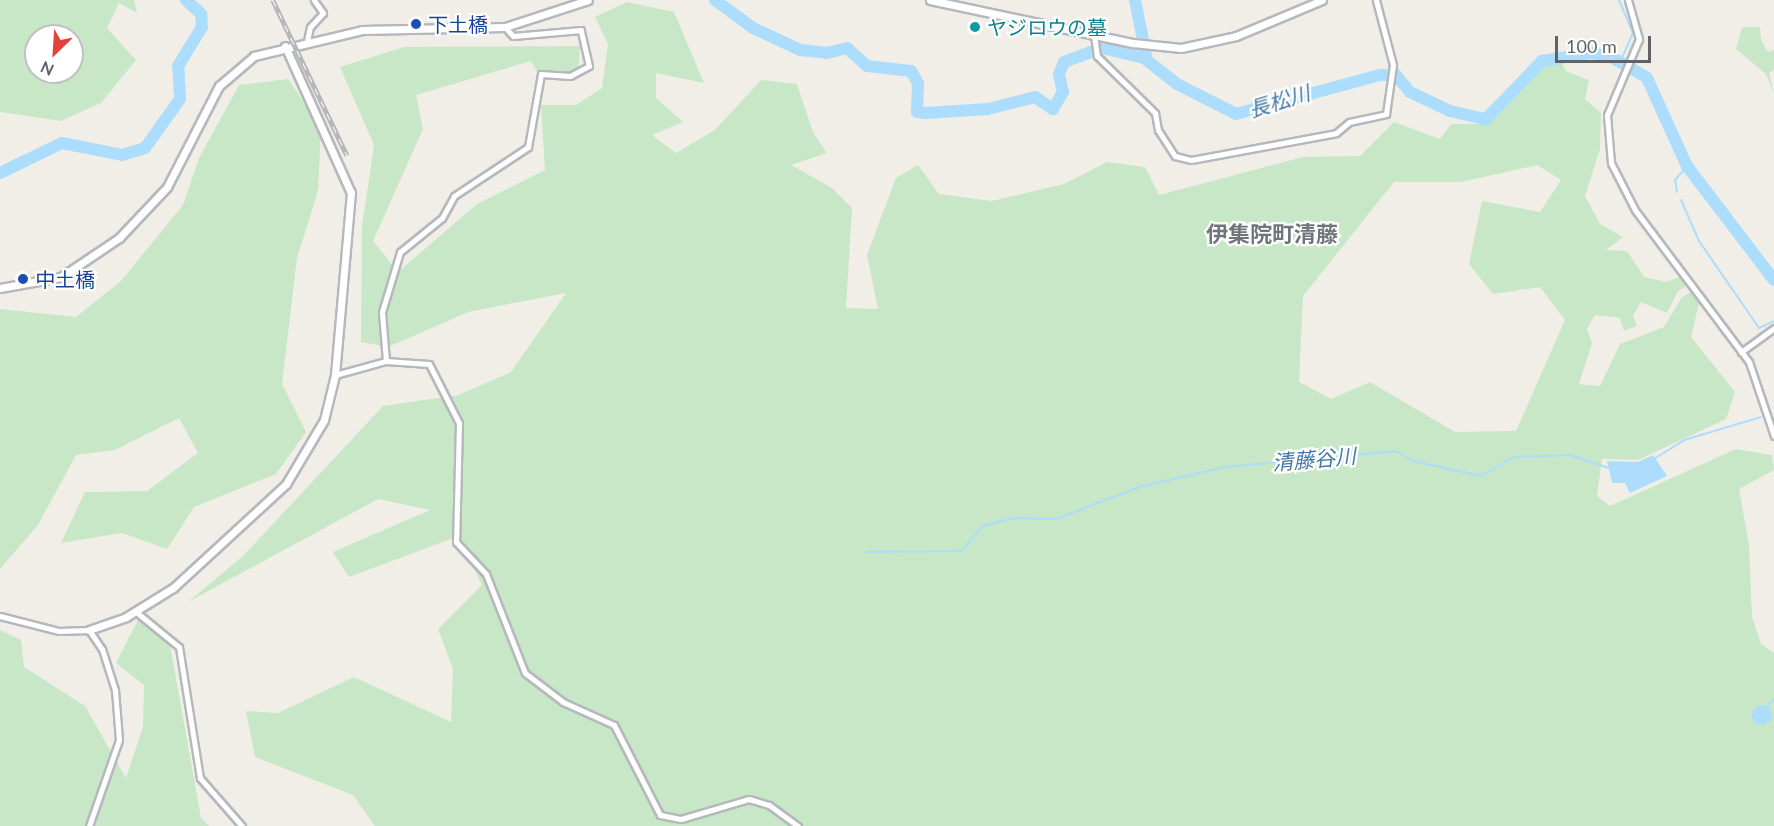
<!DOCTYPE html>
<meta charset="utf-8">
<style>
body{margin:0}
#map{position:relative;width:1774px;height:826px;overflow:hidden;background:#f1eee8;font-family:Lato,"Noto Sans JP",sans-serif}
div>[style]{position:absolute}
.green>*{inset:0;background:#c7e7c6}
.water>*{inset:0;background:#acddfd}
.round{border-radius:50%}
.stream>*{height:2px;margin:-1px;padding:0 1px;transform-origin:1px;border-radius:1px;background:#acddfd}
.river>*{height:12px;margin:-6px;padding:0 6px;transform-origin:6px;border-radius:6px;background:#acddfd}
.roads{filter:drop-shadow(2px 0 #b5b8bc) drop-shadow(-2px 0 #b5b8bc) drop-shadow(0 2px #b5b8bc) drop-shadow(0 -2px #b5b8bc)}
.street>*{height:5px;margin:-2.5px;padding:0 2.5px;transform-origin:2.5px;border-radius:2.5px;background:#fff}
.secondary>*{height:7px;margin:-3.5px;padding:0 3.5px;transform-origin:3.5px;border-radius:3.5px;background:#fff}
.rail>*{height:4.5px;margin-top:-2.25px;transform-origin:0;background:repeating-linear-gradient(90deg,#fff 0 7px,#b6b7b8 0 14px);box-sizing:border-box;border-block:2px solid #b6b7b8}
.dots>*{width:16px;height:16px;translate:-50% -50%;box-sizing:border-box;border:3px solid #fff;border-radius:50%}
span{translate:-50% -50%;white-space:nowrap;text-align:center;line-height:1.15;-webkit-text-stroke:4.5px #fff;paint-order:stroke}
.transit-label{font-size:20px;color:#164399}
.left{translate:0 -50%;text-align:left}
.culture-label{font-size:20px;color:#0d838f}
.water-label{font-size:21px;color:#4478a7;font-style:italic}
.quarter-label{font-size:22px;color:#70757a;font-weight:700}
.north{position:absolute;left:24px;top:24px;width:60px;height:60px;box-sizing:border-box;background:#fff;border:2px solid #bfc1c3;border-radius:50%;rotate:205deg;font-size:16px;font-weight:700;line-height:24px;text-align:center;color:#5f6368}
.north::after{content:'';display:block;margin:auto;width:21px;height:27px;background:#e5413a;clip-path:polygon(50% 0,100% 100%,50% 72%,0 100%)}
.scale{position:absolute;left:1555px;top:36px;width:96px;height:27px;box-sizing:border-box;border:3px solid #5f6368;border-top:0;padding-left:8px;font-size:18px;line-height:21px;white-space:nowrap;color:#5f6368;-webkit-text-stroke:4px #fff;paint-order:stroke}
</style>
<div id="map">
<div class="green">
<div style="clip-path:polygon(evenodd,0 0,134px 0,137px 13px,119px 3px,107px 28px,136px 60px,101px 103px,61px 121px,0 112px,0 0,36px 36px,72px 36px,72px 72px,36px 72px,36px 36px)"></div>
<div style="clip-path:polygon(evenodd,627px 2px,674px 12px,704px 83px,656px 73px,656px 98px,683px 122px,652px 135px,676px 153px,715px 130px,761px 80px,797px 84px,813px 132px,827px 153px,791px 165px,832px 188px,852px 208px,846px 308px,878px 309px,867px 255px,896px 178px,918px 165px,939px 194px,992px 201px,1064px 184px,1107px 162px,1145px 167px,1159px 195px,1303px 157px,1360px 156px,1394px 122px,1440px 139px,1451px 124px,1490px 124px,1514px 87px,1544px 63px,1560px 59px,1566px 71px,1589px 80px,1585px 99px,1601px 113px,1600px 149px,1585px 196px,1600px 224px,1623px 237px,1606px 250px,1627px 251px,1644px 277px,1666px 282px,1683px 276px,1689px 284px,1678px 291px,1667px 313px,1641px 302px,1633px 316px,1637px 326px,1624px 331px,1620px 318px,1595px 315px,1587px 329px,1592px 343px,1579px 384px,1600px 386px,1620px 344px,1664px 327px,1682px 297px,1695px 290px,1700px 299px,1691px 337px,1735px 392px,1726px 419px,1638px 460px,1602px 459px,1597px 496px,1610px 506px,1736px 449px,1772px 455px,1774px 470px,1739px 489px,1749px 545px,1752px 617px,1761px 644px,1774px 653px,1774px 826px,375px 826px,353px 795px,255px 757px,246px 711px,278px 713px,354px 677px,451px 722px,453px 669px,438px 629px,482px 585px,459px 536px,349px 577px,333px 552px,430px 510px,378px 499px,188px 602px,243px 556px,383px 406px,459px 395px,511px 372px,566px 293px,468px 312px,388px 347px,361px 342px,362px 227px,374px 145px,340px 67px,404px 47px,580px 46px,578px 73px,540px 77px,531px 61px,416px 95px,423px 129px,373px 241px,398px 272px,477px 204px,545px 170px,541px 105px,576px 105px,602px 88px,608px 44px,595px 17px,627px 2px,1537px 165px,1561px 180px,1540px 212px,1482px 201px,1469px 264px,1493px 294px,1540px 287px,1565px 320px,1516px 431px,1455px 432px,1370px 382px,1331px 399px,1299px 382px,1303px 296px,1394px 182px,1461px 182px,1537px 165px)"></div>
<div style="clip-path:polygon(1742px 27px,1760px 27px,1761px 40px,1768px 52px,1774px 50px,1774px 70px,1769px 73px,1774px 94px,1766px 74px,1736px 49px)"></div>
<div style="clip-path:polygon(288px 79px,321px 128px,318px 191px,297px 258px,282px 384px,306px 432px,276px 474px,194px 507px,167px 549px,122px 533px,61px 543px,85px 492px,147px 491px,198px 453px,179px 418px,115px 450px,76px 455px,38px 525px,0 569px,0 309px,76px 317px,121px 281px,183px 205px,199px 158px,239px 85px)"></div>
<div style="clip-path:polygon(139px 618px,170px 645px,201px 818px,209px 826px,0 826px,0 630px,21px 640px,24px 667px,85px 706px,126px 778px,143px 727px,144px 685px,116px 663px)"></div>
</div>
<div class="water">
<div style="clip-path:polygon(1653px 455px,1667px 476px,1630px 493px,1625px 483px,1612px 483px,1607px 461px,1638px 462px)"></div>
<div class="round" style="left:1752px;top:705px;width:20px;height:20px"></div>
</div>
<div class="stream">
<div style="left:1619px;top:0;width:36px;rotate:67deg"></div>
<div style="left:1633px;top:33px;width:30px;rotate:114deg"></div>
<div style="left:1677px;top:192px;width:12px;rotate:-99deg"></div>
<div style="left:1675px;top:180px;width:18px;rotate:-49deg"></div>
<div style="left:1681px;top:200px;width:45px;rotate:66.3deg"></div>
<div style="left:1699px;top:241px;width:106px;rotate:55.4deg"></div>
<div style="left:1759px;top:328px;width:17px;rotate:-25deg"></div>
<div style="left:1654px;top:459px;width:36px;rotate:-32deg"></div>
<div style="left:1684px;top:440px;width:80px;rotate:-16.6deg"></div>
<div style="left:866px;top:552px;width:96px;rotate:-0.6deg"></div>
<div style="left:962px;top:551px;width:32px;rotate:-51deg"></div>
<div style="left:982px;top:526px;width:33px;rotate:-14deg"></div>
<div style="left:1014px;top:518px;width:42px;rotate:1.4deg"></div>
<div style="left:1056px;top:519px;width:92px;rotate:-21deg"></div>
<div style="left:1142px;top:486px;width:86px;rotate:-12.7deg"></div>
<div style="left:1226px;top:467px;width:171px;rotate:-5.4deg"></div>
<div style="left:1396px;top:451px;width:20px;rotate:30deg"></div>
<div style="left:1413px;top:461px;width:70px;rotate:12.4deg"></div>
<div style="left:1481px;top:476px;width:38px;rotate:-30deg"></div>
<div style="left:1514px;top:457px;width:56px;rotate:-2deg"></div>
<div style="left:1570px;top:455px;width:41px;rotate:18.4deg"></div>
<div style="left:1764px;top:710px;width:15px;rotate:-48deg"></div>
</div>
<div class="river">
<div style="left:715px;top:0;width:47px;rotate:36.4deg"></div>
<div style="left:753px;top:28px;width:52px;rotate:25.1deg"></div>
<div style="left:800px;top:50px;width:27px;rotate:6deg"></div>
<div style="left:827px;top:53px;width:21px;rotate:-14deg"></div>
<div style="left:847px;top:48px;width:27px;rotate:42deg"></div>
<div style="left:867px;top:66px;width:44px;rotate:6.5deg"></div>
<div style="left:911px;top:71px;width:14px;rotate:60deg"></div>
<div style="left:918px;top:83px;width:29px;rotate:92deg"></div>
<div style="left:917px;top:112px;width:9px;rotate:6deg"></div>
<div style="left:926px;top:113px;width:62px;rotate:-3.7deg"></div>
<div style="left:988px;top:109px;width:49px;rotate:-14.3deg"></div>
<div style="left:1035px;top:97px;width:22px;rotate:34deg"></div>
<div style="left:1053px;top:109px;width:20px;rotate:-60deg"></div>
<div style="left:1063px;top:92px;width:18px;rotate:-103deg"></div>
<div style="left:1059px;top:74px;width:13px;rotate:-67deg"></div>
<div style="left:1064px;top:62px;width:40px;rotate:-20.2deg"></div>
<div style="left:1102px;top:48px;width:43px;rotate:13.4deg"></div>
<div style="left:1144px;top:58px;width:42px;rotate:38.2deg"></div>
<div style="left:1177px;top:84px;width:66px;rotate:27deg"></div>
<div style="left:1236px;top:114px;width:149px;rotate:-15.2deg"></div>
<div style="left:1380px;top:75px;width:16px"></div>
<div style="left:1396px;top:75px;width:22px;rotate:51deg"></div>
<div style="left:1410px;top:92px;width:44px;rotate:25.4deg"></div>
<div style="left:1450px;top:111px;width:37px;rotate:13deg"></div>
<div style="left:1486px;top:119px;width:81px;rotate:-46deg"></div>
<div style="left:1542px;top:61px;width:51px;rotate:-9.1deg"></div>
<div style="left:1592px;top:53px;width:22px;rotate:13deg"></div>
<div style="left:1613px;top:58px;width:39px;rotate:30deg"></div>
<div style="left:1647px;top:78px;width:97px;rotate:65.6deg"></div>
<div style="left:1687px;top:166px;width:143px;rotate:52.7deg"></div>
<div style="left:1135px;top:0;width:56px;rotate:78.7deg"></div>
<div style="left:0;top:173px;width:69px;rotate:-25.8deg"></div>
<div style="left:62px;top:143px;width:61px;rotate:11.3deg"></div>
<div style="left:122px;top:155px;width:24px;rotate:-17deg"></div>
<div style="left:145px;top:148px;width:60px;rotate:-54.5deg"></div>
<div style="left:180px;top:99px;width:33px;rotate:-93deg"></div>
<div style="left:178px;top:66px;width:46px;rotate:-58.4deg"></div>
<div style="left:202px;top:27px;width:13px;rotate:-94deg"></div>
<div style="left:201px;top:14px;width:21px;rotate:-137deg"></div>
</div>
<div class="roads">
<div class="street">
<div style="left:1628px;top:0;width:41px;rotate:74.2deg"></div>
<div style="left:1639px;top:39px;width:82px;rotate:112.8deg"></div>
<div style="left:1607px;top:115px;width:48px;rotate:85.2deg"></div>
<div style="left:1611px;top:163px;width:53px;rotate:62.9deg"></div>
<div style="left:1635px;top:210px;width:190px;rotate:53.1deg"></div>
<div style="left:1749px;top:362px;width:78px;rotate:71.3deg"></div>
<div style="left:1094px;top:35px;width:21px;rotate:82deg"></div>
<div style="left:1097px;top:56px;width:81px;rotate:44.5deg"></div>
<div style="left:1155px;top:113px;width:17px;rotate:80deg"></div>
<div style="left:1158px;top:130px;width:31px;rotate:57deg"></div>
<div style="left:1175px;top:156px;width:16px;rotate:14deg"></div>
<div style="left:1191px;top:160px;width:147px;rotate:-10.5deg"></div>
<div style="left:1336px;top:133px;width:17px;rotate:-40deg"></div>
<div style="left:1349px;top:122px;width:38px;rotate:-12deg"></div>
<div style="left:1386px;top:114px;width:49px;rotate:-81.9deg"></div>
<div style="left:1393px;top:65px;width:67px;rotate:-104.7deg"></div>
<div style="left:307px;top:41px;width:14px;rotate:-78deg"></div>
<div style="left:310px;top:27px;width:19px;rotate:-47deg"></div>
<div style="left:323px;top:13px;width:16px;rotate:-125deg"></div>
<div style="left:1741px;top:352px;width:41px;rotate:-36deg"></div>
<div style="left:386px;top:361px;width:49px;rotate:-94.7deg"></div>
<div style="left:382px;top:312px;width:63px;rotate:-73.3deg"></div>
<div style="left:400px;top:252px;width:54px;rotate:-39deg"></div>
<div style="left:442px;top:218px;width:25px;rotate:-61deg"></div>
<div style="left:454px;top:196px;width:89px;rotate:-33.5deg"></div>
<div style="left:528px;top:147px;width:74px;rotate:-79.9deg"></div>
<div style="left:541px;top:74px;width:29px;rotate:4deg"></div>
<div style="left:570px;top:76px;width:21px;rotate:-28deg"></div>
<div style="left:589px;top:66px;width:37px;rotate:-103deg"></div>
<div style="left:581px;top:30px;width:68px;rotate:175deg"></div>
<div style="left:513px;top:36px;width:12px;rotate:-132deg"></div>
<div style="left:335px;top:375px;width:53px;rotate:-15.4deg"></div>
<div style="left:386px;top:361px;width:43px;rotate:4deg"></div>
<div style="left:429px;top:364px;width:66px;rotate:63deg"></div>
<div style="left:459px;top:423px;width:119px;rotate:91.4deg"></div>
<div style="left:456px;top:542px;width:44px;rotate:46.8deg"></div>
<div style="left:486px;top:574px;width:106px;rotate:68.5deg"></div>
<div style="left:525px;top:673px;width:48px;rotate:37.3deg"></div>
<div style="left:563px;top:702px;width:56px;rotate:24.3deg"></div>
<div style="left:614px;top:725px;width:101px;rotate:62.9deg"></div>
<div style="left:660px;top:815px;width:21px;rotate:11deg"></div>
<div style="left:681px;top:819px;width:71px;rotate:-16.4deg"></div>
<div style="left:749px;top:799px;width:21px;rotate:17deg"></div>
<div style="left:769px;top:805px;width:36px;rotate:36deg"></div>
<div style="left:135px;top:611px;width:57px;rotate:39.3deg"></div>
<div style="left:179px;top:647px;width:133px;rotate:80.9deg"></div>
<div style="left:200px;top:778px;width:64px;rotate:48.8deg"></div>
<div style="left:0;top:616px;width:61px;rotate:14.3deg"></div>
<div style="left:59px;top:631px;width:30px;rotate:-2deg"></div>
<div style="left:89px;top:630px;width:23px;rotate:56deg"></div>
<div style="left:102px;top:649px;width:43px;rotate:72.4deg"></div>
<div style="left:115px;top:690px;width:50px;rotate:85.4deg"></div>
<div style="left:119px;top:740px;width:91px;rotate:109.2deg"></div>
</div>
<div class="secondary">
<div style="left:930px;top:0;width:208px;rotate:12deg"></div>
<div style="left:1133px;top:43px;width:48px;rotate:5.9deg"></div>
<div style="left:1181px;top:48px;width:56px;rotate:-12.3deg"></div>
<div style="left:1236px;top:36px;width:93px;rotate:-22.7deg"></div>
<div style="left:0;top:288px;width:62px;rotate:-10.2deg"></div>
<div style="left:61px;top:277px;width:70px;rotate:-33.9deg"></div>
<div style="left:119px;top:238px;width:70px;rotate:-46.7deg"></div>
<div style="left:167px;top:187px;width:114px;rotate:-62.8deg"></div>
<div style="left:219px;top:86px;width:46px;rotate:-40.6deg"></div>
<div style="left:254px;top:56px;width:111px;rotate:-13.5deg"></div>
<div style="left:362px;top:30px;width:143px;rotate:-1.2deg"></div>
<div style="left:505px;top:27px;width:87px;rotate:-18deg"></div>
<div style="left:89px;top:630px;width:39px;rotate:-19deg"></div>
<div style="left:126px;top:617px;width:55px;rotate:-31.7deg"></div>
<div style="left:173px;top:588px;width:154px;rotate:-42.6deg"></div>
<div style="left:286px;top:484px;width:74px;rotate:-59.3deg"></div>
<div style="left:324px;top:420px;width:46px;rotate:-76.3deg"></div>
<div style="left:335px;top:375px;width:183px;rotate:-85deg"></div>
<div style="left:351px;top:193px;width:161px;rotate:-114.2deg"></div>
</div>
</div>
<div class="rail">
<div style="left:273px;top:0;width:172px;rotate:64.5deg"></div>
</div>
<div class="dots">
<div style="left:416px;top:24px;background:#1a4fb4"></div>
<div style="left:975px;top:27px;background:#0f9aa8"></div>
<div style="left:23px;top:279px;background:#1a4fb4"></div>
</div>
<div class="transit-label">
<span class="left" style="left:428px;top:24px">下土橋</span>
<span class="left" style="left:35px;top:279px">中土橋</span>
</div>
<div class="culture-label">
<span class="left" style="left:987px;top:27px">ヤジロウの墓</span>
</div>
<div class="water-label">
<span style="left:1279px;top:101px;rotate:-17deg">長松川</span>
<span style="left:1314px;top:459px;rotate:-5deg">清藤谷川</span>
</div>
<div class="quarter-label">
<span style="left:1272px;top:234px">伊集院町清藤</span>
</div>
<div class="north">N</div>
<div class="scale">100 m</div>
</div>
